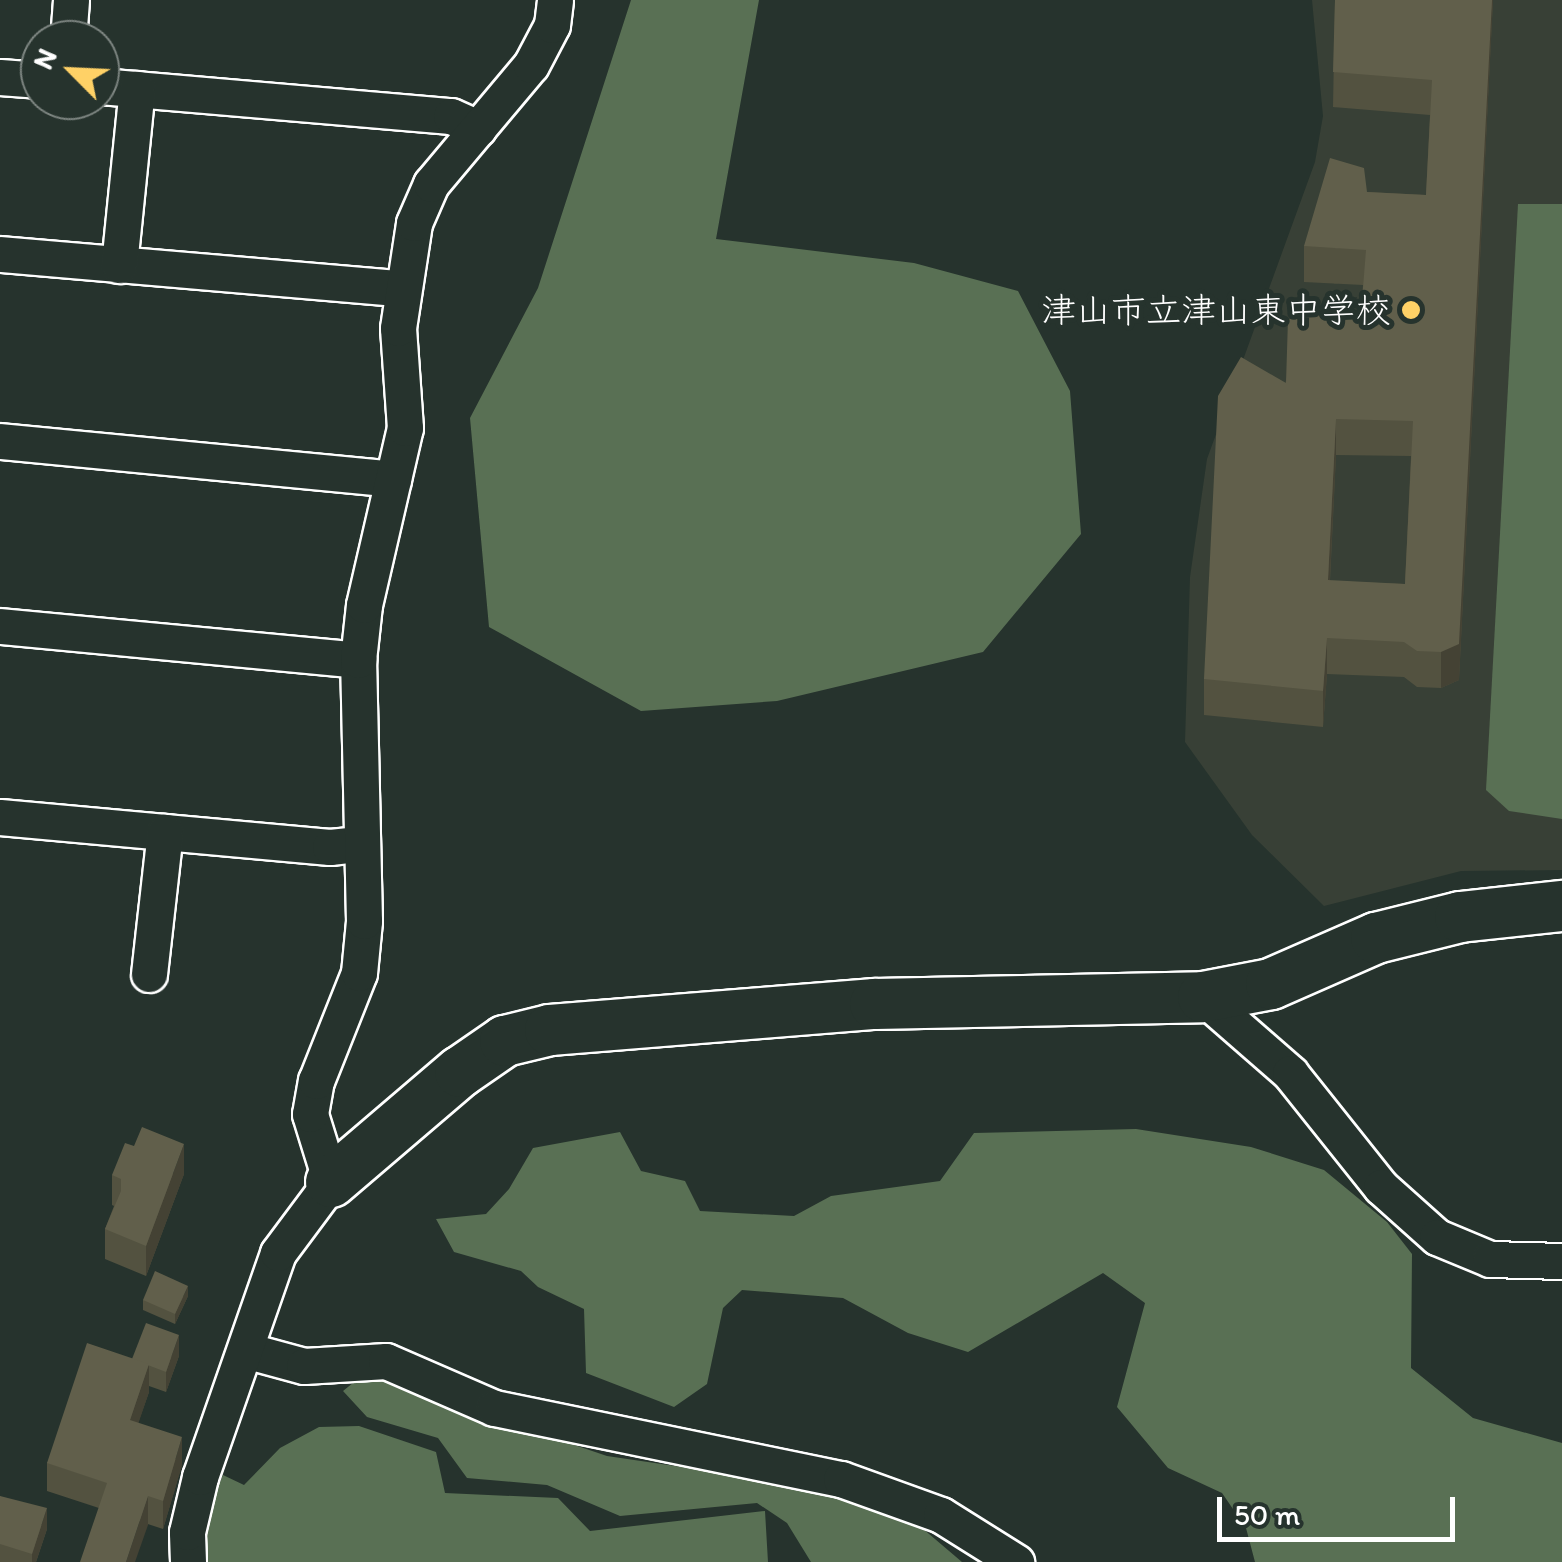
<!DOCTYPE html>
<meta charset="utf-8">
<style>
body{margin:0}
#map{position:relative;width:1562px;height:1562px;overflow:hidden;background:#26332d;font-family:Itim,"Klee One",sans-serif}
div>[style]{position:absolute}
.built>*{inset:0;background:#384036}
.green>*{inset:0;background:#597054}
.roads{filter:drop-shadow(2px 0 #fff) drop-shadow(-2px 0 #fff) drop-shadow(0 2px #fff) drop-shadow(0 -2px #fff)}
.street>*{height:35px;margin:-17.5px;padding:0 17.5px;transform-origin:17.5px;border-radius:17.5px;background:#26332d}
.secondary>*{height:50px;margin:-25px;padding:0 25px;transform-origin:25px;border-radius:25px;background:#26332d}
.wall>*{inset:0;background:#535240}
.shaded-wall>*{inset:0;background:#444234}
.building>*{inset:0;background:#615f4b}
.dots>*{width:28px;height:28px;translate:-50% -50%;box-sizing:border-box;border:5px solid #26332d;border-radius:50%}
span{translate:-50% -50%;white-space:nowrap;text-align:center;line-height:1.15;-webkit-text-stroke:10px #26332d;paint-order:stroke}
.poi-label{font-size:35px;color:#fff}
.right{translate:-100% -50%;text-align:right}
.north{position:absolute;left:20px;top:20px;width:100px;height:100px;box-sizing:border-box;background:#26332d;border:2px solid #7d8581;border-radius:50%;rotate:294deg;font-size:28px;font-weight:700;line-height:40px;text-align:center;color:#fff}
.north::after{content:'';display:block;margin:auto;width:35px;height:45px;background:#ffd166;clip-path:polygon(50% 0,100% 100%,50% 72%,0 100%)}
.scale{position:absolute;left:1217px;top:1497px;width:238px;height:45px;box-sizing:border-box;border:5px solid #fff;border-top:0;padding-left:12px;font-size:30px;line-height:35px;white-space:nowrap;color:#fff;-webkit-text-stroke:8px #26332d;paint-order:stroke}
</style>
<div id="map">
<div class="built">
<div style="clip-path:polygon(1312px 0,1562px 0,1562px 870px,1461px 871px,1324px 906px,1252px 835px,1185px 742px,1190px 577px,1207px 459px,1315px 162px,1323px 116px)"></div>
</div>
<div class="green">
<div style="clip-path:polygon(631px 0,759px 0,716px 239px,914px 263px,1018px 291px,1070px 391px,1081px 534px,983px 652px,777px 701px,641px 711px,489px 627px,470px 418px,538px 288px)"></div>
<div style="clip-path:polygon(1518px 204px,1562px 204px,1562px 819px,1509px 811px,1486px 790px)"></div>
<div style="clip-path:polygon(1136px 1129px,1251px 1147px,1324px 1170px,1387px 1222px,1412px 1254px,1411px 1368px,1473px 1418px,1562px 1443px,1562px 1562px,1255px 1562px,1246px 1528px,1222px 1493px,1168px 1468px,1117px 1407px,1145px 1303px,1103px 1273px,968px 1352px,908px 1333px,843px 1298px,742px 1290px,723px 1308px,707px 1384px,674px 1407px,586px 1373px,584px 1309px,538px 1287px,521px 1271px,454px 1252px,436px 1219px,486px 1214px,509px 1189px,533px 1148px,620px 1132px,641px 1171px,685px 1181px,700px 1211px,794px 1216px,831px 1196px,940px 1181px,974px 1133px)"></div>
<div style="clip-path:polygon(364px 1374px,607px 1456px,832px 1489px,915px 1522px,962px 1562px,811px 1562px,787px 1523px,757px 1503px,620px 1516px,547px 1485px,467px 1478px,438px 1438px,367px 1417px,343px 1391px)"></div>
<div style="clip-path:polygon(359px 1426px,436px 1452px,445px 1493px,558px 1498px,590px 1531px,765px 1511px,768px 1562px,201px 1562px,206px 1514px,223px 1475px,244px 1485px,280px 1448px,319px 1427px)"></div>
</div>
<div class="roads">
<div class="street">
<div style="left:68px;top:40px;width:40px;rotate:-85.7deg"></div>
<div style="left:0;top:77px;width:40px;rotate:4.3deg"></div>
<div style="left:100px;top:86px;width:352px;rotate:4.9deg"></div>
<div style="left:451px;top:116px;width:30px;rotate:24deg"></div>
<div style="left:0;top:254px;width:401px;rotate:4.9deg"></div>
<div style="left:119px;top:265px;width:177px;rotate:-84.2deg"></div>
<div style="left:0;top:441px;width:395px;rotate:5.5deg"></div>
<div style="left:0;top:626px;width:360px;rotate:5.4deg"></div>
<div style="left:0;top:817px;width:331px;rotate:5.2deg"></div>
<div style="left:330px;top:847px;width:29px;rotate:-6deg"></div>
<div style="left:149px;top:974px;width:143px;rotate:-83.6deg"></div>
<div style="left:1203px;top:997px;width:116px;rotate:41.1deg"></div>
<div style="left:1290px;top:1073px;width:146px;rotate:51.4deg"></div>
<div style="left:1381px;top:1187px;width:75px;rotate:41.8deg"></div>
<div style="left:1437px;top:1237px;width:57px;rotate:22.5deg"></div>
<div style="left:1490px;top:1259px;width:72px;rotate:1.6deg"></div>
<div style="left:245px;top:1350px;width:61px;rotate:15.2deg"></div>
<div style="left:304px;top:1366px;width:82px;rotate:-3.5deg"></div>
<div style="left:386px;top:1361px;width:118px;rotate:23.5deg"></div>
<div style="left:494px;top:1408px;width:354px;rotate:11.6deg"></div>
<div style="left:841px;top:1479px;width:106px;rotate:19.8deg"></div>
<div style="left:941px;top:1515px;width:89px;rotate:32.1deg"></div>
<div style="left:188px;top:1562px;width:30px;rotate:-92deg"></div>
<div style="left:187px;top:1532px;width:57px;rotate:-76.7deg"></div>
<div style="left:200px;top:1477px;width:237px;rotate:-70.8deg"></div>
<div style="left:278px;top:1253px;width:89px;rotate:-53.3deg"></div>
<div style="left:331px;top:1182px;width:71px;rotate:-107.2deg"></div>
<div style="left:310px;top:1114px;width:34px;rotate:-80deg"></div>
<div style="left:316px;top:1081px;width:116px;rotate:-68.3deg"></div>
<div style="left:359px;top:973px;width:52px;rotate:-84.5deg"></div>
<div style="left:364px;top:921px;width:261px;rotate:-91.3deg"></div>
<div style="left:358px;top:660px;width:55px;rotate:-83.8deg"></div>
<div style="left:364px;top:605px;width:182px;rotate:-77deg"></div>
<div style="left:405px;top:428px;width:100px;rotate:-94deg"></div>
<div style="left:398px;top:328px;width:106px;rotate:-81.3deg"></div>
<div style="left:414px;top:223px;width:43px;rotate:-66.4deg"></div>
<div style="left:431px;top:184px;width:155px;rotate:-50deg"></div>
<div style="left:531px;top:65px;width:45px;rotate:-62.3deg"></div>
<div style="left:552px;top:25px;width:25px;rotate:-83deg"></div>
</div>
<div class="secondary">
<div style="left:331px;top:1182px;width:170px;rotate:-40.5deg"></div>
<div style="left:460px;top:1072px;width:55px;rotate:-34.6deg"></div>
<div style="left:505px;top:1041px;width:46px;rotate:-13.7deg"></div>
<div style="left:550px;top:1030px;width:326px;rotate:-4.6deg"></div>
<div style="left:875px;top:1004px;width:328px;rotate:-1.2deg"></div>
<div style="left:1203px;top:997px;width:69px;rotate:-10.8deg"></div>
<div style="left:1271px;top:984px;width:115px;rotate:-23.7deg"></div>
<div style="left:1376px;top:938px;width:87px;rotate:-14deg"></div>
<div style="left:1460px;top:917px;width:103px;rotate:-6.2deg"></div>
</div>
</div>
<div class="wall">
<div style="clip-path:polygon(evenodd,1335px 0,1493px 0,1459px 680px,1441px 688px,1417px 687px,1404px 677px,1327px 674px,1323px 727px,1204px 715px,1204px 679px,1303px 319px,1361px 313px,1363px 285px,1304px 282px,1304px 246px,1367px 192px,1426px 195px,1430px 115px,1333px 107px,1335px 0,1336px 455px,1411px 456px,1405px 584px,1330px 581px,1336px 455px)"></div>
<div style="clip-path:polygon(184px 1174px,146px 1276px,105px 1259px,105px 1229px,114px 1206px,112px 1205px,112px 1175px)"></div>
<div style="clip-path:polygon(188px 1296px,175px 1324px,143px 1310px,143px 1300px)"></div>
<div style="clip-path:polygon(179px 1356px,166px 1392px,149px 1386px,149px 1392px,138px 1423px,182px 1465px,163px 1529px,47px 1491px,47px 1463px,132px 1359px)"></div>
<div style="clip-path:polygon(0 1496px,47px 1529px,36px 1562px,0 1562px)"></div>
</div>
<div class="shaded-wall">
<div style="clip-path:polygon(1492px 0,1493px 0,1459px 680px,1441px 688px,1441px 652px)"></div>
<div style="clip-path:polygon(1336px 419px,1336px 455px,1328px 616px,1328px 580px)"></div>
<div style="clip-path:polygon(1327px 638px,1327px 674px,1323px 727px,1323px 691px)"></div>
<div style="clip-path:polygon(184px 1144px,184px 1174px,146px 1276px,146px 1246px)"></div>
<div style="clip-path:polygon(188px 1286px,188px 1296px,175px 1324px,175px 1314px)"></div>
<div style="clip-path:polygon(179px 1335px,179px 1356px,166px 1392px,166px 1372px)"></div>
<div style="clip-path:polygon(149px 1364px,149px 1392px,130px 1448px,130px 1420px)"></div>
<div style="clip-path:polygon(182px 1437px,182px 1465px,163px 1529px,163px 1501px)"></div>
<div style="clip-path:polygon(148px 1496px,148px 1525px,135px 1562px,126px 1562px)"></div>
<div style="clip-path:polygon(47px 1508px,47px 1529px,36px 1562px,32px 1562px,32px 1554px)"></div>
</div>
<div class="building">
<div style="clip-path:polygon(evenodd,1335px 0,1492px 0,1459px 644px,1441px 652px,1417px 651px,1404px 642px,1327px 638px,1323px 691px,1204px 679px,1218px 396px,1241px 357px,1286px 383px,1288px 319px,1303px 319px,1303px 310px,1361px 313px,1366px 250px,1304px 246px,1330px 158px,1364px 168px,1367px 192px,1426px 195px,1432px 80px,1333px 72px,1335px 0,1336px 419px,1413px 421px,1405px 584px,1328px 580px,1336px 419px)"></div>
<div style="clip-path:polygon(142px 1127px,184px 1144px,146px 1246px,105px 1229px,121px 1191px,121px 1179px,112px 1175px,125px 1143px,134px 1146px)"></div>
<div style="clip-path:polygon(155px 1271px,188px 1286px,175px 1314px,143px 1300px)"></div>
<div style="clip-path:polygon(146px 1323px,179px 1335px,166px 1372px,132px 1359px)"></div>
<div style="clip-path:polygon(87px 1343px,149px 1364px,130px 1420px,182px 1437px,163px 1501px,148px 1496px,126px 1562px,80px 1562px,107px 1483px,47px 1463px)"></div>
<div style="clip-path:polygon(0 1496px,47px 1508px,32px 1554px,0 1544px)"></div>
</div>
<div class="dots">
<div style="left:1411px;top:310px;background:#ffd166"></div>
</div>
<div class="poi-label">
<span class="right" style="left:1391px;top:310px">津山市立津山東中学校</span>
</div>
<div class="north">N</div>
<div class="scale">50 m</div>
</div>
